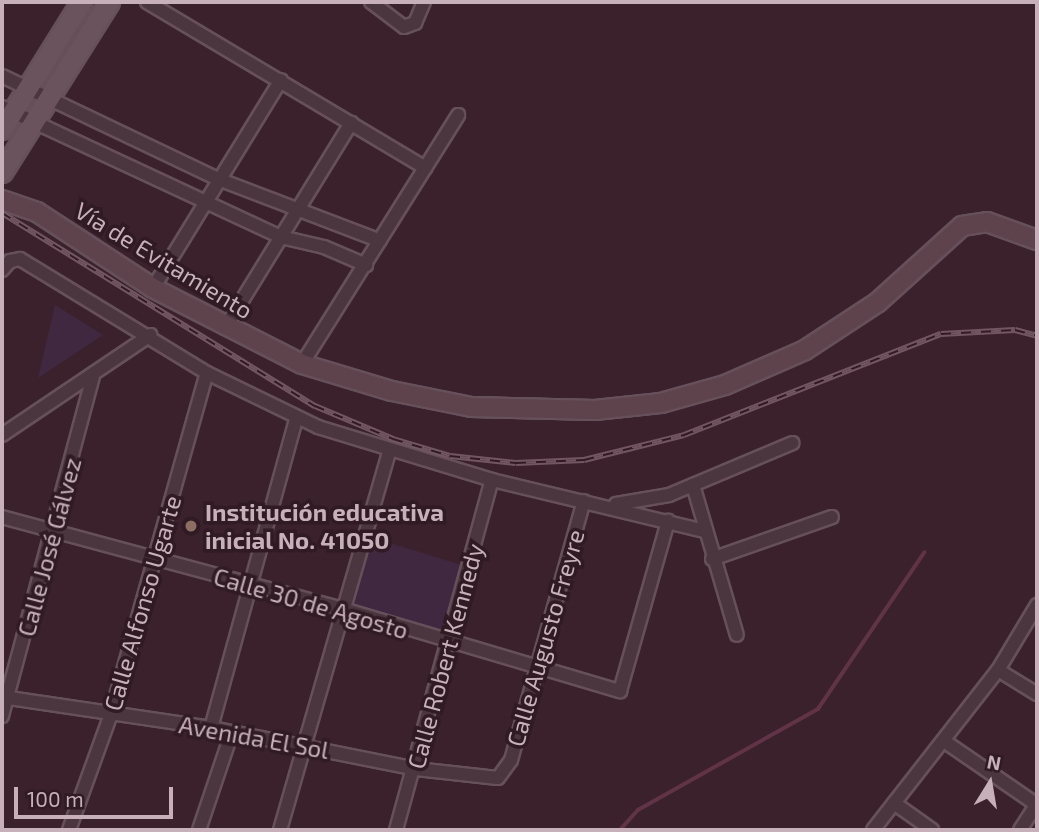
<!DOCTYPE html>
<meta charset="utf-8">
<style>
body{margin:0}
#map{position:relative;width:1039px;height:832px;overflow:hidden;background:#3b212c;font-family:"Exo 2",sans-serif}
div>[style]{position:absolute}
.green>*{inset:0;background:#402841}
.stream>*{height:3.5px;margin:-1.75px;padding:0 1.75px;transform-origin:1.75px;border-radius:1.75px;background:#603346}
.roads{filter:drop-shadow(2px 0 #665059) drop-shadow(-2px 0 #665059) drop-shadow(0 2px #665059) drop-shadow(0 -2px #665059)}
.street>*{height:12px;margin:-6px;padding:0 6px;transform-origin:6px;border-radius:6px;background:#4b353e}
.secondary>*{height:18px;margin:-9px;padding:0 9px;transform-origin:9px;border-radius:9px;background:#5e434d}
.primary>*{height:19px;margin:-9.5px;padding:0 9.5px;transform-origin:9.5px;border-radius:9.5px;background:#6b535d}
.rail>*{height:6px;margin-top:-3px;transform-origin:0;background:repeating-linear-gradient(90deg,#301a23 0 10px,#725762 0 20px);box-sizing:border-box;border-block:2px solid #725762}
.dots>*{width:19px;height:19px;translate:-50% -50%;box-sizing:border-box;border:4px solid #301a23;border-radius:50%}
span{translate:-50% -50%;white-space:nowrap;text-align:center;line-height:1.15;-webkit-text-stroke:7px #301a23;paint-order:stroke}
.street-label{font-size:24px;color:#c7b0b9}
.poi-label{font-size:24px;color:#c7b0b9;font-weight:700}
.left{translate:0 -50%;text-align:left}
.frame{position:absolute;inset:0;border:4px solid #c7b0b9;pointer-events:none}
.north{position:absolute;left:955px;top:748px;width:70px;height:70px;-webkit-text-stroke:5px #301a23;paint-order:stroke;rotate:11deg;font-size:19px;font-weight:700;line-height:28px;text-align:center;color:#c7b0b9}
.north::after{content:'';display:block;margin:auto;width:24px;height:32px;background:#c7b0b9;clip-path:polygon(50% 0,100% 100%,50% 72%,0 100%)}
.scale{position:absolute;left:14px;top:787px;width:159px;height:32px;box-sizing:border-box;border:4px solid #c7b0b9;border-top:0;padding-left:9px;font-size:21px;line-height:24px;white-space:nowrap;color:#c7b0b9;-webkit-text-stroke:5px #301a23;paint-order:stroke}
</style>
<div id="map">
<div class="green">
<div style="clip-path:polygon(55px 305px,103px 335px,38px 378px)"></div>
<div style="clip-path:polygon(370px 537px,465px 566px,446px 635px,349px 607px)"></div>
</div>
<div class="stream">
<div style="left:620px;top:830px;width:27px;rotate:-48deg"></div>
<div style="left:638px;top:810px;width:206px;rotate:-29.3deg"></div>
<div style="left:818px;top:709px;width:189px;rotate:-55.8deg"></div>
</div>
<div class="roads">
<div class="street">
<div style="left:147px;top:2px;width:324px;rotate:30.8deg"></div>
<div style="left:371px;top:2px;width:41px;rotate:37.1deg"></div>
<div style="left:404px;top:27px;width:12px;rotate:-20deg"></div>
<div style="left:415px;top:23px;width:23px;rotate:-67deg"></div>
<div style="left:2px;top:76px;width:239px;rotate:25.5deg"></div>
<div style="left:218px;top:179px;width:173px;rotate:20.9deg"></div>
<div style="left:2px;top:107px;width:308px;rotate:25deg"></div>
<div style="left:281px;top:237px;width:44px;rotate:13.1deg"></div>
<div style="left:324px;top:247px;width:46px;rotate:23.2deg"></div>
<div style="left:2px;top:270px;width:12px;rotate:-48deg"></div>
<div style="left:10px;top:261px;width:10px;rotate:-11deg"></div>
<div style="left:20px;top:259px;width:219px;rotate:31.4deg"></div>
<div style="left:207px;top:373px;width:123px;rotate:25.9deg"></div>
<div style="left:318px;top:427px;width:182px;rotate:16.9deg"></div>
<div style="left:492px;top:480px;width:219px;rotate:13.5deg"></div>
<div style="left:153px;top:288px;width:244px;rotate:-58.4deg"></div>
<div style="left:225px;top:328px;width:241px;rotate:-58.4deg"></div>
<div style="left:302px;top:364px;width:294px;rotate:-57.9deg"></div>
<div style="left:2px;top:435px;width:179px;rotate:-34deg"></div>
<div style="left:693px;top:485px;width:156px;rotate:73.7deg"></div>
<div style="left:616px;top:504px;width:54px;rotate:-9.6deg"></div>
<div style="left:669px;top:495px;width:134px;rotate:-22.8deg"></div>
<div style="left:2px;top:517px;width:356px;rotate:15.1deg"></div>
<div style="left:346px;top:610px;width:286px;rotate:16.5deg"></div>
<div style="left:620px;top:691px;width:177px;rotate:-74.2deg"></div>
<div style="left:712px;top:559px;width:127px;rotate:-19.3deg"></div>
<div style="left:998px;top:670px;width:46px;rotate:31.6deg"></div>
<div style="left:2px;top:697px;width:211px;rotate:8.4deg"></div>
<div style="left:211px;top:728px;width:209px;rotate:11.3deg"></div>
<div style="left:416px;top:769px;width:82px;rotate:6.3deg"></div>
<div style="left:498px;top:778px;width:22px;rotate:-54deg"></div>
<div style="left:511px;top:760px;width:269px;rotate:-74.3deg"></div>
<div style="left:2px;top:716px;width:351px;rotate:-75deg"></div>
<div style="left:211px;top:728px;width:320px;rotate:-74.6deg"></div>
<div style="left:944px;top:741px;width:113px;rotate:34.5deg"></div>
<div style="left:894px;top:803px;width:47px;rotate:35.4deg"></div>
<div style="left:69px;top:830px;width:120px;rotate:-70.1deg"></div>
<div style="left:110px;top:717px;width:357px;rotate:-74.3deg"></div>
<div style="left:199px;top:830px;width:103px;rotate:-71.4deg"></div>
<div style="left:280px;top:830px;width:393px;rotate:-73.9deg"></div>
<div style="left:396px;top:830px;width:363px;rotate:-74.7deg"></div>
<div style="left:873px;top:830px;width:203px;rotate:-52deg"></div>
<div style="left:998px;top:670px;width:76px;rotate:-59deg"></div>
<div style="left:1020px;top:830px;width:31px;rotate:-57deg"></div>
</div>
<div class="secondary">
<div style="left:2px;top:200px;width:37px;rotate:19deg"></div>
<div style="left:37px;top:212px;width:139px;rotate:33.2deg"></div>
<div style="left:153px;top:288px;width:167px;rotate:27deg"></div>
<div style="left:302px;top:364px;width:94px;rotate:16.7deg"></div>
<div style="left:392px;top:391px;width:81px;rotate:11.4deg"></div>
<div style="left:471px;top:407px;width:124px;rotate:1.4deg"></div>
<div style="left:595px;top:410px;width:66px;rotate:-6.1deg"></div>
<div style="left:661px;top:403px;width:66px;rotate:-15.7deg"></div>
<div style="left:725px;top:385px;width:87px;rotate:-23.6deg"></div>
<div style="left:805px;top:350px;width:87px;rotate:-33.3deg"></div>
<div style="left:878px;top:302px;width:113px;rotate:-42.1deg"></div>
<div style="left:962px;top:226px;width:25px;rotate:-9deg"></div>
<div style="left:987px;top:222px;width:53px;rotate:19.8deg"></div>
</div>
<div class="primary">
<div style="left:2px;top:129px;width:150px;rotate:-58.1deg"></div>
<div style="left:2px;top:172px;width:201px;rotate:-57.8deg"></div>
</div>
</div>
<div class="rail">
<div style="left:2px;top:213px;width:368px;rotate:31.7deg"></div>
<div style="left:315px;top:406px;width:85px;rotate:22.9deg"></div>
<div style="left:393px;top:439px;width:59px;rotate:16.6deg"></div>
<div style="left:450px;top:456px;width:66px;rotate:6.1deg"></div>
<div style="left:516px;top:463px;width:68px;rotate:-2.5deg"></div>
<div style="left:584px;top:460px;width:103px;rotate:-14deg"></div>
<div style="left:684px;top:435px;width:276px;rotate:-21.5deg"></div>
<div style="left:941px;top:334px;width:74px;rotate:-3.1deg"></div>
<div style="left:1015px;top:330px;width:23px;rotate:15deg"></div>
</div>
<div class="dots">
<div style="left:191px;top:526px;background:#8d6e63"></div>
</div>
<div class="street-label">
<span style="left:164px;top:260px;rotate:31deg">Vía de Evitamiento</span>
<span style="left:49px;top:547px;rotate:-75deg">Calle José Gálvez</span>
<span style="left:142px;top:603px;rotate:-74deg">Calle Alfonso Ugarte</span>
<span style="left:311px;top:603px;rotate:16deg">Calle 30 de Agosto</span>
<span style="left:545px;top:638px;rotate:-74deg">Calle Augusto Freyre</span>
<span style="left:445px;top:656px;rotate:-75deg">Calle Robert Kennedy</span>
<span style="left:254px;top:737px;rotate:10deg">Avenida El Sol</span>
</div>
<div class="poi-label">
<span class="left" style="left:205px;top:526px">Institución educativa<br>inicial No. 41050</span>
</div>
<div class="frame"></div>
<div class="north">N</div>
<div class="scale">100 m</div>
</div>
